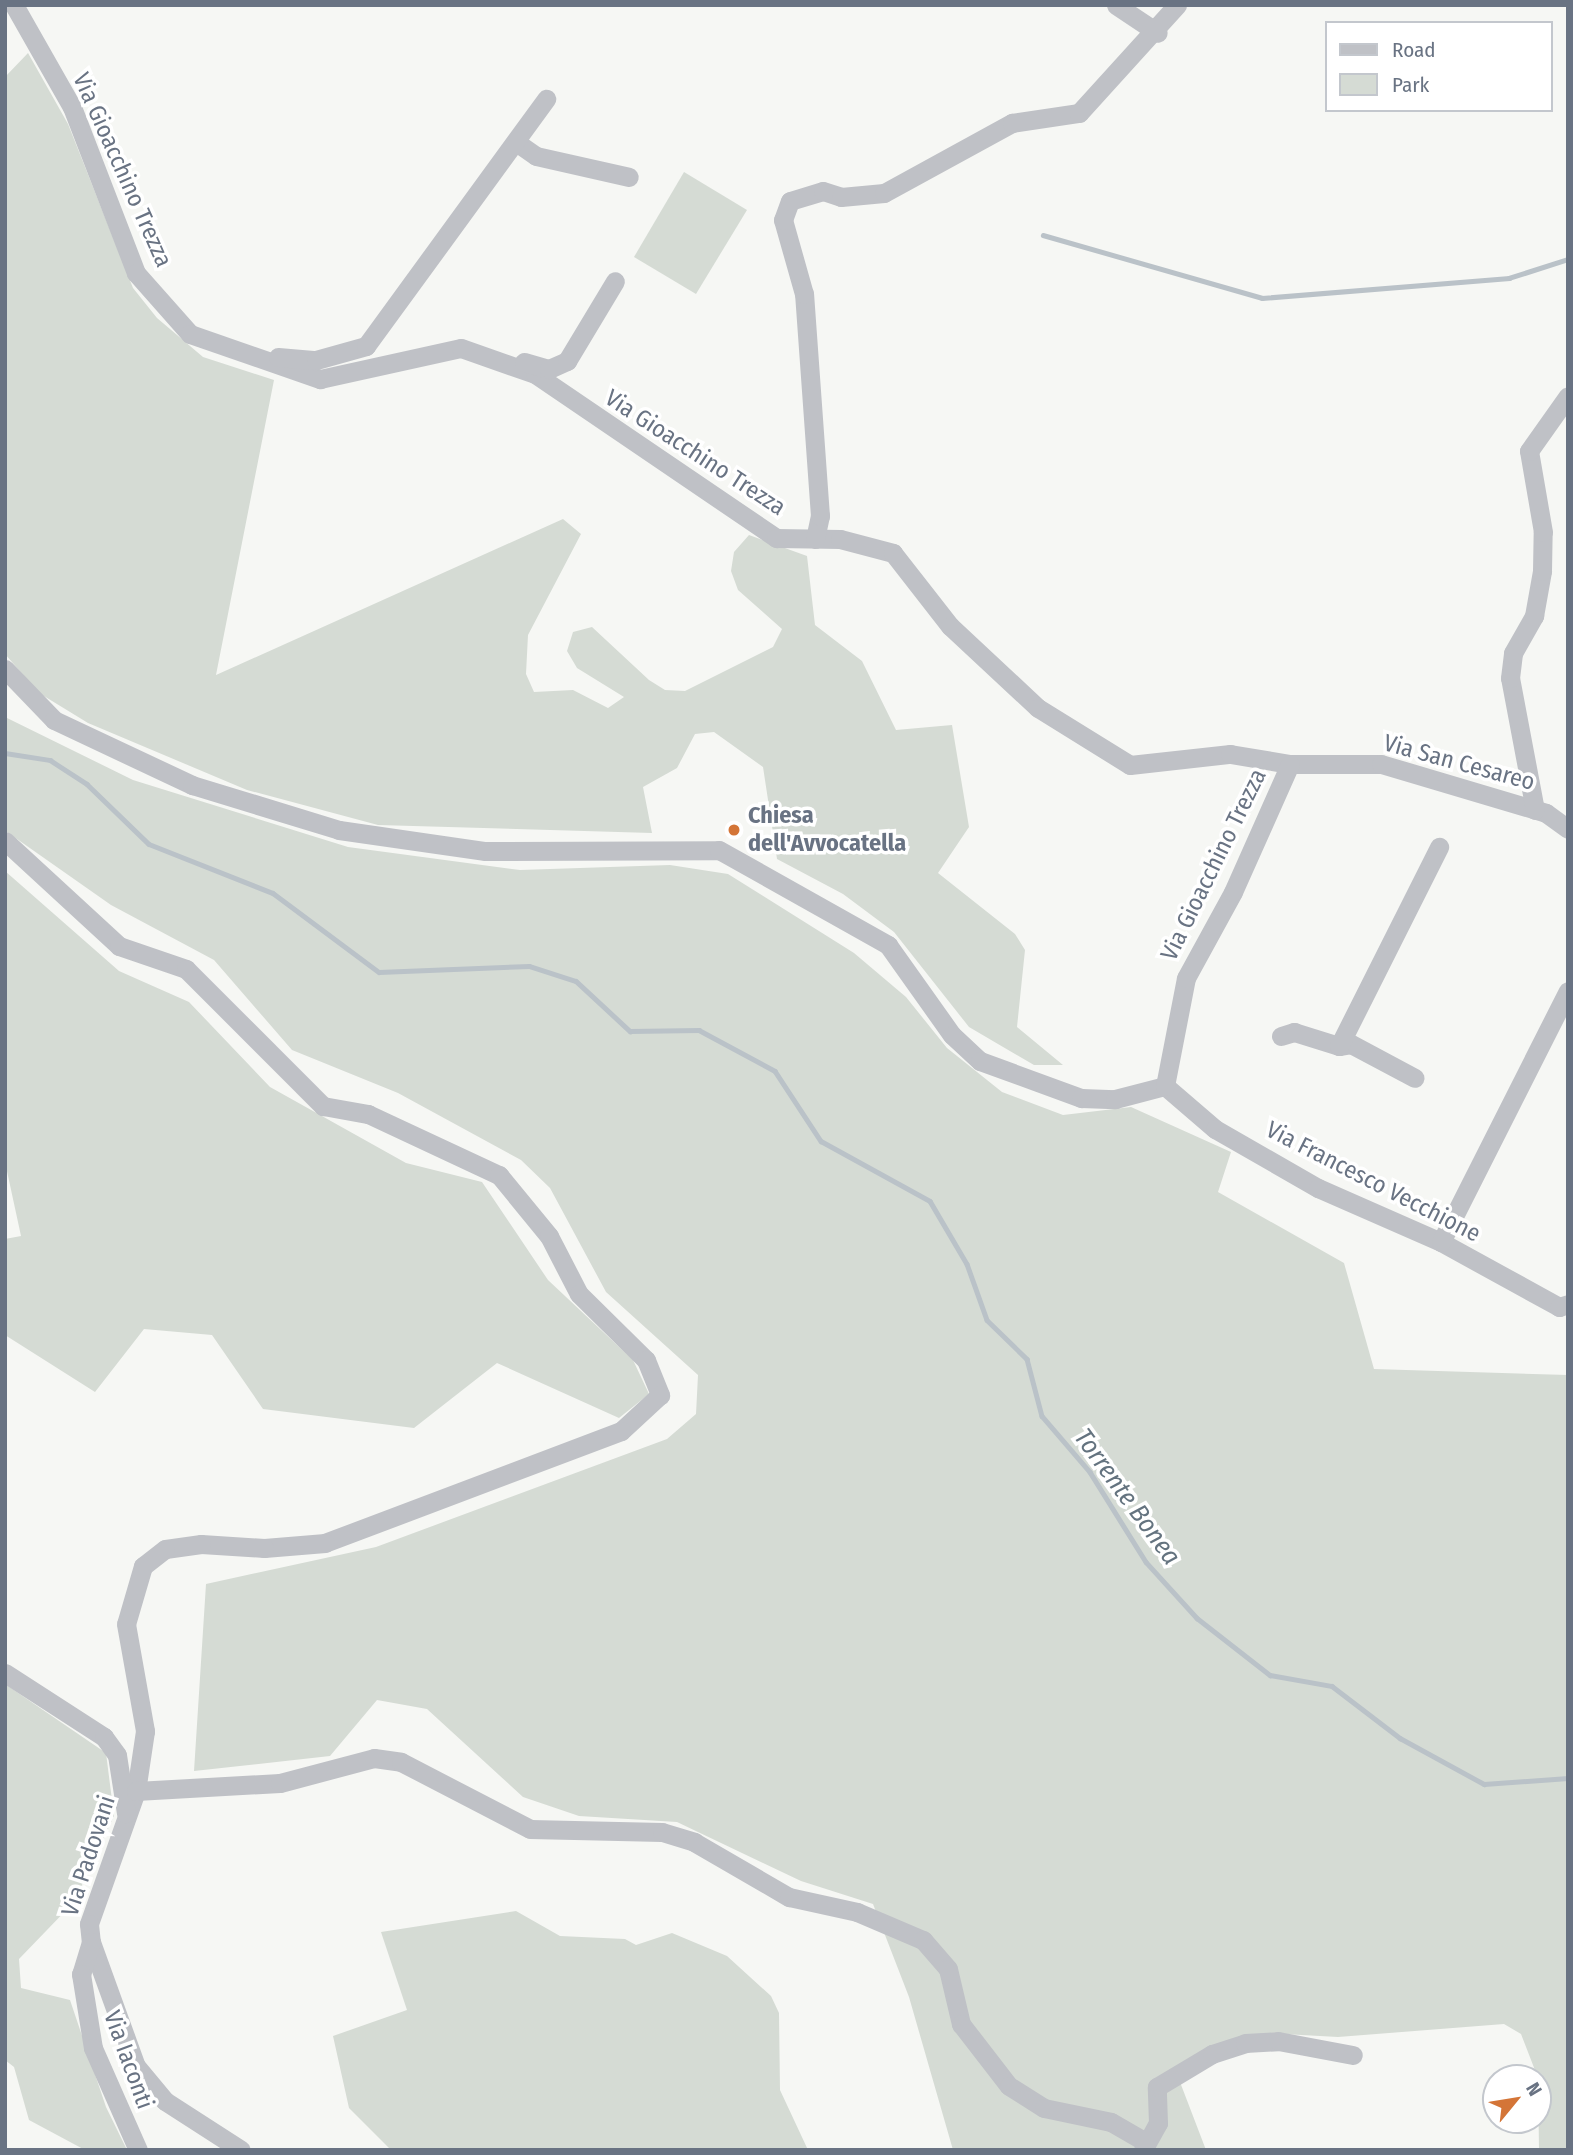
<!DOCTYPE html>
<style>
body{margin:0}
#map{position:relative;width:1573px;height:2155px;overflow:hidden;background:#f6f7f4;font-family:"Fira Sans Condensed",sans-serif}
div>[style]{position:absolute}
.green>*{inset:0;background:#d5dbd4}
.stream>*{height:4.5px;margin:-2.25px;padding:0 2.25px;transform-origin:2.25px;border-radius:2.25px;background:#bac2c8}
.minor>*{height:19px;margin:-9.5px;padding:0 9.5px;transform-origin:9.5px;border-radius:9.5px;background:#bfc1c6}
.dots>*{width:19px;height:19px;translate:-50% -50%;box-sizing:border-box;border:4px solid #fff;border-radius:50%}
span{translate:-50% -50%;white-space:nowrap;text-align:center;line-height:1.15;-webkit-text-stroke:7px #fff;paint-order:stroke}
.street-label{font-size:24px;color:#697383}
.poi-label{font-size:24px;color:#697383;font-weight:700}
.left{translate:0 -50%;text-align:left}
.water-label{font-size:26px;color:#64737f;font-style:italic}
.frame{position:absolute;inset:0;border:7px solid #697383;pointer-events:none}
.legend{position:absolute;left:1325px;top:21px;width:228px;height:91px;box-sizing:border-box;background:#fff;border:2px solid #c3c7cd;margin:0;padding:9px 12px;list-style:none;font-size:21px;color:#697383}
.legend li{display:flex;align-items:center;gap:14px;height:35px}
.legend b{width:35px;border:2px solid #c3c7cd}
.north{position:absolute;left:1482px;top:2064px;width:70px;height:70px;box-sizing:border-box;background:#fff;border:2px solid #c3c7cd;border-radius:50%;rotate:60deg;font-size:19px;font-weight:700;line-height:28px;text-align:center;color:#697383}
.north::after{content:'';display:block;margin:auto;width:24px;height:32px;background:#d47537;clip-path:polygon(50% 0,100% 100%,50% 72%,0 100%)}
</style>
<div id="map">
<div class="green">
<div style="clip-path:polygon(28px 53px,68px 124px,133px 288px,157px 318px,203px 357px,274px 380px,216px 675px,563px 519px,581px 534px,528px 635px,526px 674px,534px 692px,573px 690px,608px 708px,624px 697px,577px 668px,567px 651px,573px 632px,592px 627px,649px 680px,665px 690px,685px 691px,773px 647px,782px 629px,738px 590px,731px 571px,734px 552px,749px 535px,807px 556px,815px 625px,862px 661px,896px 730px,952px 725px,969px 827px,938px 873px,1015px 934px,1025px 950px,1017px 1027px,1063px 1065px,1034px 1065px,969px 1027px,894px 932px,843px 894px,777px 859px,763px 767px,714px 732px,695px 734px,677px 768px,643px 787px,652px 833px,378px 825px,247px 790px,88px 723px,39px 693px,5px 654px,5px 77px)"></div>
<div style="clip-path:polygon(684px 172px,747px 210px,696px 294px,634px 257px)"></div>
<div style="clip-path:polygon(5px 717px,133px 780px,348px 847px,520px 870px,670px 865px,728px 874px,854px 953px,906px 997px,947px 1048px,1002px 1092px,1063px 1115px,1131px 1107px,1231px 1152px,1218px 1192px,1344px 1263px,1374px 1369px,1568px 1375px,1568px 2150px,1539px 2150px,1538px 2078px,1521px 2034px,1504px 2024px,1338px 2037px,1264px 2033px,1175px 2069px,1206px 2150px,953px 2150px,909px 1997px,873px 1904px,801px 1881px,677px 1822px,579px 1816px,523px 1797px,427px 1709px,377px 1700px,330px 1756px,194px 1771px,206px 1584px,376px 1547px,667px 1439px,696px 1414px,698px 1375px,606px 1292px,550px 1188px,521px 1160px,398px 1093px,292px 1050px,214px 960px,111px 905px,7px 832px)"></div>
<div style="clip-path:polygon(5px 871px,119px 971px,189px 1002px,270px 1087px,406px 1163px,482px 1182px,548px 1280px,633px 1360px,649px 1394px,619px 1418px,497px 1363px,414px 1428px,263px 1409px,212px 1335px,144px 1329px,95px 1392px,5px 1335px,5px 1239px,21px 1236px,5px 1162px)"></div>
<div style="clip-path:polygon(5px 1684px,106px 1753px,114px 1816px,74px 1902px,19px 1959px,21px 1988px,70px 2000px,106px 2107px,127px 2150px,85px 2150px,29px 2120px,14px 2067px,5px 2060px)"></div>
<div style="clip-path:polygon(516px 1911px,560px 1936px,625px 1939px,636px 1945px,672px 1933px,727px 1956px,771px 1996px,779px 2013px,780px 2090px,808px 2150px,391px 2150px,349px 2108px,333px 2036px,407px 2010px,381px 1932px)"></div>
</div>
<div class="stream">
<div style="left:1043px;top:235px;width:228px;rotate:16deg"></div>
<div style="left:1262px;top:298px;width:248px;rotate:-4.6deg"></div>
<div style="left:1509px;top:278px;width:62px;rotate:-17.9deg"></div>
<div style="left:5px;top:753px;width:46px;rotate:8.8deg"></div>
<div style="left:50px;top:760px;width:44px;rotate:33deg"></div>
<div style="left:87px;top:784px;width:86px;rotate:44.1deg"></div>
<div style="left:149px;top:844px;width:133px;rotate:21.6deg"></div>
<div style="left:273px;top:893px;width:132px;rotate:36.7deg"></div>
<div style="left:379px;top:972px;width:150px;rotate:-2.3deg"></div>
<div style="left:529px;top:966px;width:49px;rotate:17.7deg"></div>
<div style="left:576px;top:981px;width:74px;rotate:42.8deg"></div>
<div style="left:630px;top:1031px;width:69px;rotate:-0.8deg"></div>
<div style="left:699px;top:1030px;width:86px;rotate:28.3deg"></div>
<div style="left:775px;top:1071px;width:84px;rotate:56.7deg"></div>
<div style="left:821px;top:1141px;width:124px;rotate:28.8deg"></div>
<div style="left:930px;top:1201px;width:73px;rotate:59.6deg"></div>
<div style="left:967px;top:1264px;width:59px;rotate:70.3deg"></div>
<div style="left:987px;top:1320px;width:56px;rotate:44.3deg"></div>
<div style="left:1027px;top:1359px;width:59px;rotate:75.3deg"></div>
<div style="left:1042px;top:1416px;width:74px;rotate:49.4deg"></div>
<div style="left:1090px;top:1472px;width:106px;rotate:58.1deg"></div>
<div style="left:1146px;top:1562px;width:76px;rotate:47.7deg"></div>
<div style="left:1197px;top:1618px;width:93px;rotate:38deg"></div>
<div style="left:1270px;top:1675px;width:63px;rotate:10.1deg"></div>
<div style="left:1332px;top:1686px;width:86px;rotate:37.4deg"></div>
<div style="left:1400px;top:1738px;width:96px;rotate:28.7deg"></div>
<div style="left:1484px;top:1784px;width:84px;rotate:-4.1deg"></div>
</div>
<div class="minor">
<div style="left:14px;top:5px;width:117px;rotate:60.4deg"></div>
<div style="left:72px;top:107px;width:178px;rotate:68.9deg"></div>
<div style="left:136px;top:273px;width:81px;rotate:48.5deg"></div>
<div style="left:190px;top:334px;width:138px;rotate:19.1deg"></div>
<div style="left:320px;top:379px;width:144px;rotate:-12.4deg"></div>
<div style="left:461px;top:348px;width:78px;rotate:19.4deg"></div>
<div style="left:535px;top:374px;width:292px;rotate:34.2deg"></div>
<div style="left:776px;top:538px;width:64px;rotate:0.9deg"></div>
<div style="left:840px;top:539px;width:55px;rotate:14.8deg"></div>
<div style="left:893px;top:553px;width:93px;rotate:52deg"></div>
<div style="left:950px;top:626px;width:120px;rotate:43deg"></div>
<div style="left:1038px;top:708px;width:108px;rotate:31.8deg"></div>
<div style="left:1130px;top:765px;width:101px;rotate:-6.3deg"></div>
<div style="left:1230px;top:754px;width:61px;rotate:9.5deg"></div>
<div style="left:1290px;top:764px;width:91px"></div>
<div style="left:1381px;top:764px;width:172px;rotate:16.5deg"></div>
<div style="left:1546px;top:813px;width:27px;rotate:36deg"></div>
<div style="left:1116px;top:5px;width:50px;rotate:33.7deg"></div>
<div style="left:516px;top:142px;width:24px;rotate:35deg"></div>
<div style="left:536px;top:156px;width:95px;rotate:12.7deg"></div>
<div style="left:278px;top:357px;width:38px;rotate:5deg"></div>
<div style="left:316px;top:360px;width:52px;rotate:-15.6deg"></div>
<div style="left:366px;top:346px;width:306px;rotate:-53.9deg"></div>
<div style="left:524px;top:362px;width:26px;rotate:16deg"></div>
<div style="left:549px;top:369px;width:20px;rotate:-24deg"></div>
<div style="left:567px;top:361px;width:93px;rotate:-59deg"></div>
<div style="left:815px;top:539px;width:24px;rotate:-78deg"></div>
<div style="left:820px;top:516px;width:223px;rotate:-94.1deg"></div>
<div style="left:804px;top:294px;width:77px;rotate:-105.8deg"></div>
<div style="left:783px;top:220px;width:20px;rotate:-70deg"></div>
<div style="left:790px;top:201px;width:34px;rotate:-17deg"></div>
<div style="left:823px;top:191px;width:19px;rotate:18deg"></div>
<div style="left:841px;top:197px;width:43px;rotate:-5.3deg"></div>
<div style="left:884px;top:193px;width:146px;rotate:-28.7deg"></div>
<div style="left:1012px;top:123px;width:68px;rotate:-8.5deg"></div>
<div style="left:1079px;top:113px;width:146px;rotate:-47.8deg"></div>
<div style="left:5px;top:669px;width:71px;rotate:46.1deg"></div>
<div style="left:54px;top:720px;width:153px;rotate:25.2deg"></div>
<div style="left:192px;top:785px;width:154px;rotate:17deg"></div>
<div style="left:339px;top:830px;width:148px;rotate:8.2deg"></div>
<div style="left:485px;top:851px;width:234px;rotate:-0.2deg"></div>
<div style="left:719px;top:850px;width:194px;rotate:29.3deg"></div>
<div style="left:888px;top:945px;width:110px;rotate:54.6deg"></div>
<div style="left:952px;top:1035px;width:38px;rotate:43deg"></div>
<div style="left:980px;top:1061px;width:108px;rotate:20.1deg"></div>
<div style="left:1081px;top:1098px;width:34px;rotate:2deg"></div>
<div style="left:1115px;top:1099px;width:52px;rotate:-14.6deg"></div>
<div style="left:1535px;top:810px;width:134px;rotate:-100.7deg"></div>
<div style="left:1510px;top:678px;width:25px;rotate:-83deg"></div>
<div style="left:1513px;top:653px;width:43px;rotate:-60.4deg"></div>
<div style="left:1534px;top:616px;width:46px;rotate:-79.9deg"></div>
<div style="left:1542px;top:571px;width:39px;rotate:-89deg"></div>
<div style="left:1543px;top:532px;width:82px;rotate:-99.8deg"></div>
<div style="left:1529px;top:451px;width:67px;rotate:-54.7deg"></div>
<div style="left:5px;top:841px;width:155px;rotate:42.6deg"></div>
<div style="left:119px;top:946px;width:71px;rotate:18.9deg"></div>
<div style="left:186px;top:969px;width:194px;rotate:45deg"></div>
<div style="left:323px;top:1106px;width:46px;rotate:10.1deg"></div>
<div style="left:368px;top:1114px;width:145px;rotate:25deg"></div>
<div style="left:499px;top:1175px;width:79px;rotate:50.7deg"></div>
<div style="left:549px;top:1236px;width:65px;rotate:62.7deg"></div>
<div style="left:579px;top:1294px;width:94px;rotate:44.6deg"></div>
<div style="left:646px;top:1360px;width:38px;rotate:68deg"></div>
<div style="left:660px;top:1395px;width:53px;rotate:137.3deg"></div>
<div style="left:621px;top:1431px;width:316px;rotate:159.3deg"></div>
<div style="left:325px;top:1543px;width:61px;rotate:175.3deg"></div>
<div style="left:264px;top:1548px;width:63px;rotate:-176.4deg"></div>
<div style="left:201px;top:1544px;width:36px;rotate:172deg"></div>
<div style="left:165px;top:1549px;width:28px;rotate:142deg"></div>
<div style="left:143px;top:1566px;width:60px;rotate:106.3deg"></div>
<div style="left:126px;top:1624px;width:109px;rotate:79.9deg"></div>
<div style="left:145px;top:1731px;width:61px;rotate:98.5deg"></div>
<div style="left:136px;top:1791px;width:141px;rotate:109.5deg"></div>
<div style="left:89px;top:1924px;width:18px;rotate:84deg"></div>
<div style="left:91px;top:1942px;width:132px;rotate:70.1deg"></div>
<div style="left:136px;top:2066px;width:45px;rotate:50.4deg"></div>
<div style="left:165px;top:2101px;width:90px;rotate:32.8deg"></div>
<div style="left:1281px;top:1036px;width:14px;rotate:-17deg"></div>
<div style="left:1294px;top:1032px;width:47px;rotate:17.3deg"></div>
<div style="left:1339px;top:1046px;width:12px;rotate:-9deg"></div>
<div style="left:1351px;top:1044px;width:72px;rotate:28deg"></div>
<div style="left:1339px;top:1046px;width:223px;rotate:-63.3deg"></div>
<div style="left:1165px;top:1086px;width:66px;rotate:40.7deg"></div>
<div style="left:1215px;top:1129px;width:119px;rotate:29.8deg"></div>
<div style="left:1318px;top:1188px;width:134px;rotate:23.7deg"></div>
<div style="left:1441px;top:1242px;width:135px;rotate:28.8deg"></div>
<div style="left:1559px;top:1307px;width:9px;rotate:-18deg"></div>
<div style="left:1165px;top:1086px;width:110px;rotate:-79deg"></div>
<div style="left:1186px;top:978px;width:98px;rotate:-61.3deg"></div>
<div style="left:1233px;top:892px;width:140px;rotate:-66deg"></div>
<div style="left:1441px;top:1242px;width:281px;rotate:-63.2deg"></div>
<div style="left:5px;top:1673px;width:118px;rotate:32.9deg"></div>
<div style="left:104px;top:1737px;width:22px;rotate:54deg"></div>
<div style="left:117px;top:1755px;width:59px;rotate:81.2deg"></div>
<div style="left:136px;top:1791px;width:144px;rotate:-3.2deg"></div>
<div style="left:280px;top:1783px;width:97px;rotate:-14.9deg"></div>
<div style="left:374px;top:1758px;width:27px;rotate:8deg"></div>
<div style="left:401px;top:1762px;width:145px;rotate:27.4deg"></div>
<div style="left:530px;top:1829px;width:132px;rotate:1.3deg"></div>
<div style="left:662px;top:1832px;width:34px;rotate:17deg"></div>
<div style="left:694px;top:1842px;width:110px;rotate:30.1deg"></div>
<div style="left:789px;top:1897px;width:70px;rotate:12.4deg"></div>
<div style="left:857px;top:1912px;width:72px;rotate:23deg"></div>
<div style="left:923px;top:1940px;width:38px;rotate:49deg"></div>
<div style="left:948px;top:1969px;width:57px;rotate:76.7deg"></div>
<div style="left:961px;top:2024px;width:78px;rotate:52.3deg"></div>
<div style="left:1009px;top:2086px;width:41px;rotate:32.2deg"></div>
<div style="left:1044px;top:2108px;width:68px;rotate:11.8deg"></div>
<div style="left:1111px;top:2122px;width:39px;rotate:30deg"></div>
<div style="left:91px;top:1942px;width:34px;rotate:107deg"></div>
<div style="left:81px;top:1974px;width:75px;rotate:80.8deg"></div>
<div style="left:93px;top:2048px;width:111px;rotate:66.2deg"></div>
<div style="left:1143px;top:2150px;width:31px;rotate:-61deg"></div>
<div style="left:1158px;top:2123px;width:36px;rotate:-92deg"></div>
<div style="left:1157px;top:2087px;width:64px;rotate:-31deg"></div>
<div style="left:1212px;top:2054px;width:35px;rotate:-18deg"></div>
<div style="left:1245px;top:2043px;width:33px;rotate:-3deg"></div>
<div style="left:1278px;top:2041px;width:76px;rotate:10.6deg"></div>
</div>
<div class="dots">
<div style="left:734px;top:830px;background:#d47537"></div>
</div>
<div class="street-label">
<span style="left:122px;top:170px;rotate:66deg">Via Gioacchino Trezza</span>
<span style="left:695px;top:453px;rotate:33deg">Via Gioacchino Trezza</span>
<span style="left:1459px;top:763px;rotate:15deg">Via San Cesareo</span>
<span style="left:1214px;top:865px;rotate:-64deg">Via Gioacchino Trezza</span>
<span style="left:1373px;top:1182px;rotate:27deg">Via Francesco Vecchione</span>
<span style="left:89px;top:1856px;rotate:-72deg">Via Padovani</span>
<span style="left:128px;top:2060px;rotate:70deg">Via Iaconti</span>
</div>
<div class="poi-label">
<span class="left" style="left:748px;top:830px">Chiesa<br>dell'Avvocatella</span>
</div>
<div class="water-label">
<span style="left:1127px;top:1497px;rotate:54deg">Torrente Bonea</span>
</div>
<div class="frame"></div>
<ul class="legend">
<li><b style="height:9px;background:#bfc1c6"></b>Road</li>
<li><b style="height:19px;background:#d5dbd4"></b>Park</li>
</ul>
<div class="north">N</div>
</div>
